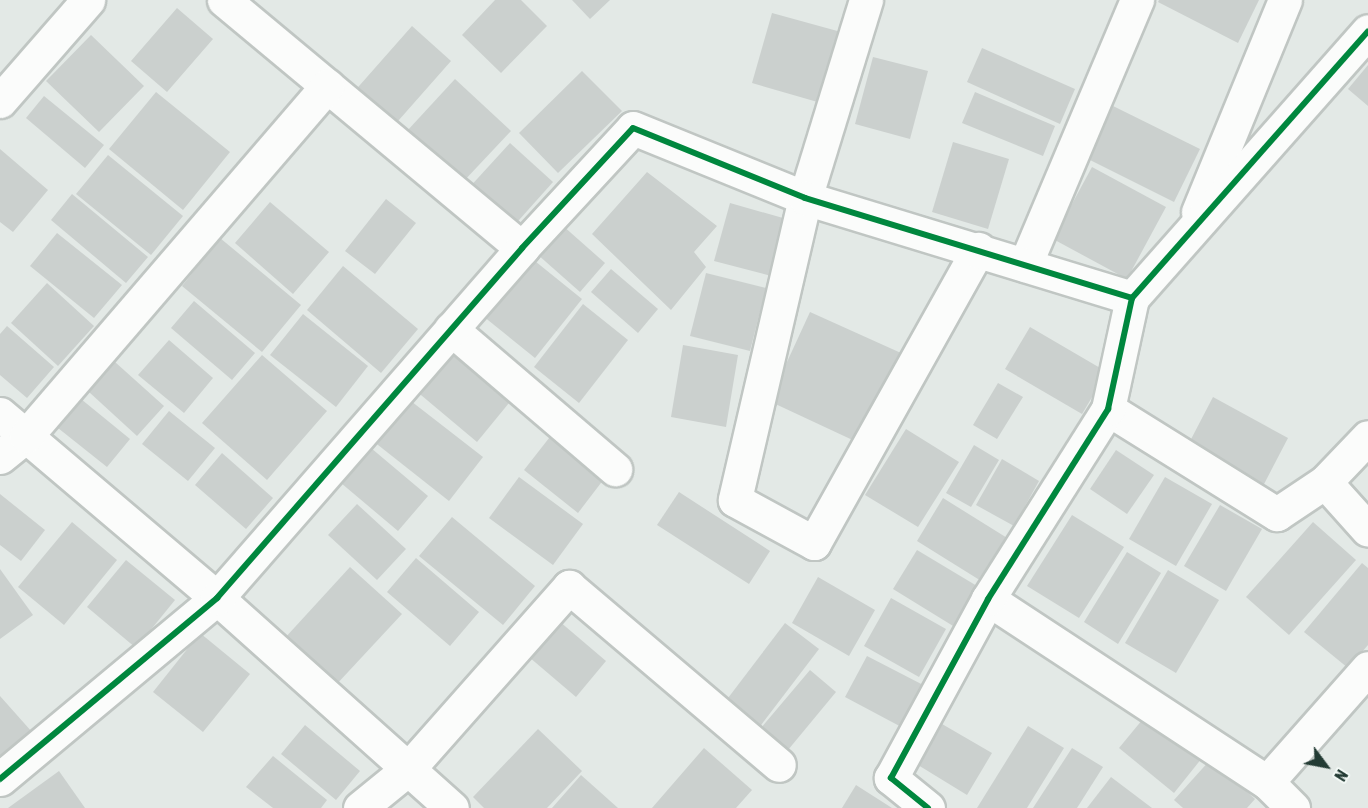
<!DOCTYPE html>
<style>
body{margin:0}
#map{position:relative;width:1368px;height:808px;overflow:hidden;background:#e3e9e6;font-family:"Asap Condensed",sans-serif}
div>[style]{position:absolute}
.building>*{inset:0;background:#cbd0ce}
.roads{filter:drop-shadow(2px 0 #c0c6c3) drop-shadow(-2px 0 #c0c6c3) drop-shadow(0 2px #c0c6c3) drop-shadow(0 -2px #c0c6c3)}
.minor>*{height:33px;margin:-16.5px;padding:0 16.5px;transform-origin:16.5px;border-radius:16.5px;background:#fbfcfb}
.cycleway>*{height:6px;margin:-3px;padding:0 3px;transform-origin:3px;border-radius:3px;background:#00873e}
span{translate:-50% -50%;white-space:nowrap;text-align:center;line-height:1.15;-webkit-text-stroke:4.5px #f2f8f5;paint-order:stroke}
.north{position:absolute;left:1296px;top:736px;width:60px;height:60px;-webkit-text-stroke:4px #f2f8f5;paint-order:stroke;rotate:122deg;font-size:16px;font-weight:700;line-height:24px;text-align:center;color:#233b34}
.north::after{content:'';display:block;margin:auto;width:21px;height:27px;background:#233b34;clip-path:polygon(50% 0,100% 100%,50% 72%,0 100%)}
</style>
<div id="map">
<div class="building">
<div style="clip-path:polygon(495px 0,521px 0,547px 26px,501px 73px,462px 35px)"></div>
<div style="clip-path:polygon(572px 0,610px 0,590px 19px)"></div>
<div style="clip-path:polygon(1159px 0,1259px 0,1238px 43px,1158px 2px)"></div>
<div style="clip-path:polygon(177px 8px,213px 39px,167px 92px,131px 61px)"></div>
<div style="clip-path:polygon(772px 13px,841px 32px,821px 103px,752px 83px)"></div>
<div style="clip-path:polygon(412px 26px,451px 61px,391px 129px,352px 94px)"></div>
<div style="clip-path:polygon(91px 35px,144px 86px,99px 132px,46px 81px)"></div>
<div style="clip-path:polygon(982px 48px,1075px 89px,1060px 124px,967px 82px)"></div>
<div style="clip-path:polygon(873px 57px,928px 71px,910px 139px,855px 124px)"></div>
<div style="clip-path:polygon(1368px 65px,1368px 106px,1348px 89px)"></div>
<div style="clip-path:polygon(582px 71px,622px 111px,558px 173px,519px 133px)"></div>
<div style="clip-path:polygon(455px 79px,511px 131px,462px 183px,407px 131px)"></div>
<div style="clip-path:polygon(156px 92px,230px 152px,183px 210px,109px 149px)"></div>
<div style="clip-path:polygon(975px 92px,1055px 126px,1043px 156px,962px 123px)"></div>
<div style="clip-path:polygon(44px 96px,104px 145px,85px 168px,26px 118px)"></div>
<div style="clip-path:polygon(1111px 105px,1200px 149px,1174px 202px,1084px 157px)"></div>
<div style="clip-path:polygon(953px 142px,1009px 159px,988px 229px,932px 212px)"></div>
<div style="clip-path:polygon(510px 143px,553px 182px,511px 229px,467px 190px)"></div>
<div style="clip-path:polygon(0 149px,48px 190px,13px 232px,0 222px)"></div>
<div style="clip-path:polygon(108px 155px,183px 216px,151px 255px,76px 194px)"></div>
<div style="clip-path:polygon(1092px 167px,1166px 207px,1127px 279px,1053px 239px)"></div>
<div style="clip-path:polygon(647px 172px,717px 226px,694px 252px,706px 267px,671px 310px,592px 234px)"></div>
<div style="clip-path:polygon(72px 194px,148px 257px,126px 283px,51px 220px)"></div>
<div style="clip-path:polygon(386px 199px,416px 223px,375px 274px,345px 251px)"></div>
<div style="clip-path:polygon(270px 202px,329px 252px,293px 294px,235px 243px)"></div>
<div style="clip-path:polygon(730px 203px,790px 220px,775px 277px,714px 261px)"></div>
<div style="clip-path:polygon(562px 225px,605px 263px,580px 292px,537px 254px)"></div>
<div style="clip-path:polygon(57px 233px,122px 285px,94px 318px,30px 266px)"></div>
<div style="clip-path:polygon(220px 238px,301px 305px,262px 352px,182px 286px)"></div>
<div style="clip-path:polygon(525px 253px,582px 299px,535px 358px,478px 312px)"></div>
<div style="clip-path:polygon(343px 266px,418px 329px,381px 373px,307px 310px)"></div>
<div style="clip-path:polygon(611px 269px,658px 309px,638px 333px,591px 292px)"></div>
<div style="clip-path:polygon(706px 273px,766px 288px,750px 351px,690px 336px)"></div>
<div style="clip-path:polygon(47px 283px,94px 326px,58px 366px,11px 323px)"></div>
<div style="clip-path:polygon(194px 301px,255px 353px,232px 380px,171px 328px)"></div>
<div style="clip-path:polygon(583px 304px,628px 340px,579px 403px,534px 367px)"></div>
<div style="clip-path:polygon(810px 312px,901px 353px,859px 443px,769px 401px)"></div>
<div style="clip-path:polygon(303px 314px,368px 366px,336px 407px,270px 355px)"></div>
<div style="clip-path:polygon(7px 326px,54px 367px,27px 398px,0 375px,0 334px)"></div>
<div style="clip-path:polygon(1030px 327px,1107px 372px,1082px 414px,1005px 369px)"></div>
<div style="clip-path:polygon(169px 340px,213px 378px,184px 413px,138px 375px)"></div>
<div style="clip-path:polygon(456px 340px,518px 392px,477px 442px,415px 390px)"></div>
<div style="clip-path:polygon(683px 345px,738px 355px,726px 427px,671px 417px)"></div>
<div style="clip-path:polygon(262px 355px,327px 411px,267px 480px,202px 423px)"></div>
<div style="clip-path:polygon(115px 362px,164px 406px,137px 436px,89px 392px)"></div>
<div style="clip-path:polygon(998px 383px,1023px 397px,997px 439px,973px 425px)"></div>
<div style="clip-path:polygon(1213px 397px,1288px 438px,1263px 486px,1188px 445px)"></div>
<div style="clip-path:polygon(407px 398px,483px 457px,449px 501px,373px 441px)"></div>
<div style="clip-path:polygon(81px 399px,130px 439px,107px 467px,58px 428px)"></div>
<div style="clip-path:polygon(169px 411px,215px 448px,188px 481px,142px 444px)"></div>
<div style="clip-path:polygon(906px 429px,959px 462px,918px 527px,865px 495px)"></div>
<div style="clip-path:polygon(553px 433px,607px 475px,578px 513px,524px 470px)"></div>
<div style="clip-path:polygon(974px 445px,999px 460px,971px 507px,946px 493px)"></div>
<div style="clip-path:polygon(371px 448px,428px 496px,398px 531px,341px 483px)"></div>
<div style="clip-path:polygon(1116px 450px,1154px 475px,1127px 514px,1090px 489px)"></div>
<div style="clip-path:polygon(222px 453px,273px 498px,246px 529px,195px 485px)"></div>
<div style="clip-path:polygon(1002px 459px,1039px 481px,1014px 526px,976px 505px)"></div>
<div style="clip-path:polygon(519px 477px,583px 524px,553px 565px,489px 518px)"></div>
<div style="clip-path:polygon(1165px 477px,1212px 504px,1176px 566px,1129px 539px)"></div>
<div style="clip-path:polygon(679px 492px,770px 551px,749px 584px,657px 525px)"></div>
<div style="clip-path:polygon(0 494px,45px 530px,21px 561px,0 545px)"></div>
<div style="clip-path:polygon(943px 498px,1012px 541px,986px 584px,917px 541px)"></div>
<div style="clip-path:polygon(357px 504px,406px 549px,377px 580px,328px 535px)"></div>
<div style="clip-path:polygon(1220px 505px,1262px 529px,1226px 591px,1184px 566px)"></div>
<div style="clip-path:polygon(1072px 515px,1124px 547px,1079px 618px,1027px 586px)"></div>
<div style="clip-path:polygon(452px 517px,535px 586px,503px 625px,419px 556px)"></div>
<div style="clip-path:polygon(72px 522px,117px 560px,64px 625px,18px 587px)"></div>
<div style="clip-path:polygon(1313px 522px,1356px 560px,1289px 635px,1246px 597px)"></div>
<div style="clip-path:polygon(917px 550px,982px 589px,958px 629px,893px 589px)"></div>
<div style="clip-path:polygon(1127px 552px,1161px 573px,1118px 644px,1084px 622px)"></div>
<div style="clip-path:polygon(416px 558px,479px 612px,450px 646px,387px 592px)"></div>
<div style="clip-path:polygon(126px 560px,175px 600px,136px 648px,87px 607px)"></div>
<div style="clip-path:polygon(1362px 563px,1368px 568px,1368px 645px,1348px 668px,1304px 632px)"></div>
<div style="clip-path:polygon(350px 567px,402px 614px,335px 686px,284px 639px)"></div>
<div style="clip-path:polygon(0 569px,33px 615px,0 639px)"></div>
<div style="clip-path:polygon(1168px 570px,1219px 600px,1176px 673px,1125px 643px)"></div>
<div style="clip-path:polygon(818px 577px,875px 610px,849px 656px,792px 623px)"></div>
<div style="clip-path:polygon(891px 598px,946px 629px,919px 677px,864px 646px)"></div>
<div style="clip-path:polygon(559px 621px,606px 661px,576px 697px,529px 657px)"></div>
<div style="clip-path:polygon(785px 623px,819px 649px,758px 729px,725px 702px)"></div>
<div style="clip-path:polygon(200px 633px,250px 674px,203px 732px,153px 692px)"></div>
<div style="clip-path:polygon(867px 656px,929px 688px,907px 730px,845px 697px)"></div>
<div style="clip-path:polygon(810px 670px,836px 692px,788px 750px,761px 728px)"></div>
<div style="clip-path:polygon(0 696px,32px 732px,0 760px)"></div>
<div style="clip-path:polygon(1152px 708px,1206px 753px,1174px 793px,1119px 748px)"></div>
<div style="clip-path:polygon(942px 724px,992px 753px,967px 795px,918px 765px)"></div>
<div style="clip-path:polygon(305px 725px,360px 771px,336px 800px,281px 754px)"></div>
<div style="clip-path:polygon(1028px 726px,1064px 748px,1027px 808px,977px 808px)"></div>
<div style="clip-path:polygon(538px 729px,582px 771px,547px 808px,484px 808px,473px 797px)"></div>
<div style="clip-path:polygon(704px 748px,752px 790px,736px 808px,652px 808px)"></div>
<div style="clip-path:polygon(1072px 748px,1103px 767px,1077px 808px,1033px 808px)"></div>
<div style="clip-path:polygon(273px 756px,327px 800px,321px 808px,273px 808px,246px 787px)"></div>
<div style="clip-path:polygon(1211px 759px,1255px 799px,1247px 808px,1183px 808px,1174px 800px)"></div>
<div style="clip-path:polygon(59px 771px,85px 808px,8px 808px)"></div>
<div style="clip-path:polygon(581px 775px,618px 808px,552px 808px)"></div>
<div style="clip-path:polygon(1111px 777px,1152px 808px,1087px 808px)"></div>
<div style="clip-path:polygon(856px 785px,892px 808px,842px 808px)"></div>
</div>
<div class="roads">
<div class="minor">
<div style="left:224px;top:0;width:388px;rotate:39.8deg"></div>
<div style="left:866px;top:0;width:207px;rotate:107.1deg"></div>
<div style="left:805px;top:198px;width:310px;rotate:103.1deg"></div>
<div style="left:735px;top:500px;width:90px;rotate:28.6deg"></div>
<div style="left:814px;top:543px;width:337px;rotate:-60.8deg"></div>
<div style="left:0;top:101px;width:134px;rotate:-48.9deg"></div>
<div style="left:1198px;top:212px;width:229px;rotate:-67.7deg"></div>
<div style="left:1025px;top:265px;width:288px;rotate:-67.1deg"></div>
<div style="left:451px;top:329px;width:216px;rotate:40.5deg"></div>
<div style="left:1108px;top:409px;width:199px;rotate:31.9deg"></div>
<div style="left:1277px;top:514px;width:58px;rotate:-33.7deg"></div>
<div style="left:1325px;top:482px;width:62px;rotate:-46.3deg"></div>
<div style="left:0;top:414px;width:285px;rotate:40.3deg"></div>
<div style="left:217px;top:598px;width:315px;rotate:41.8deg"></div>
<div style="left:0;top:457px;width:33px;rotate:-39deg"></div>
<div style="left:26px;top:436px;width:462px;rotate:-49.3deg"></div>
<div style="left:1325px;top:482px;width:64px;rotate:48.1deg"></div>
<div style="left:988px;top:599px;width:334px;rotate:33.3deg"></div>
<div style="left:1267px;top:782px;width:37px;rotate:45deg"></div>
<div style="left:0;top:779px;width:283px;rotate:-39.8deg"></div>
<div style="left:217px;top:598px;width:464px;rotate:-48.9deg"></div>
<div style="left:522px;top:248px;width:163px;rotate:-47.2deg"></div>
<div style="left:633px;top:128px;width:186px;rotate:22.1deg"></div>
<div style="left:805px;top:198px;width:342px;rotate:17deg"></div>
<div style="left:1267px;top:782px;width:152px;rotate:-48.5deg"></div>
<div style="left:360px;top:808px;width:63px;rotate:-39.2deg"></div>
<div style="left:409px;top:768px;width:242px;rotate:-48.5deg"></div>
<div style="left:569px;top:587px;width:275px;rotate:40.3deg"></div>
<div style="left:928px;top:808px;width:48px;rotate:-141deg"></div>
<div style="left:891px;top:778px;width:204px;rotate:-61.5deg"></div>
<div style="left:988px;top:599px;width:225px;rotate:-57.7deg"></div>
<div style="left:1108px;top:409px;width:114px;rotate:-77.8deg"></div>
<div style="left:1132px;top:298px;width:356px;rotate:-48.5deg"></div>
</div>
</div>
<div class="cycleway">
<div style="left:0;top:779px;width:283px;rotate:-39.8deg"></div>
<div style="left:217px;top:598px;width:464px;rotate:-48.9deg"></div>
<div style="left:522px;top:248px;width:163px;rotate:-47.2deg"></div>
<div style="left:633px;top:128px;width:186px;rotate:22.1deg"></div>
<div style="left:805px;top:198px;width:342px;rotate:17deg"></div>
<div style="left:928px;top:808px;width:48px;rotate:-141deg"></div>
<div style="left:891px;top:778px;width:204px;rotate:-61.5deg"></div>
<div style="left:988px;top:599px;width:225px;rotate:-57.7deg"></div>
<div style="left:1108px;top:409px;width:114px;rotate:-77.8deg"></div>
<div style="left:1132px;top:298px;width:356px;rotate:-48.5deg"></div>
</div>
<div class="north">N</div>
</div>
